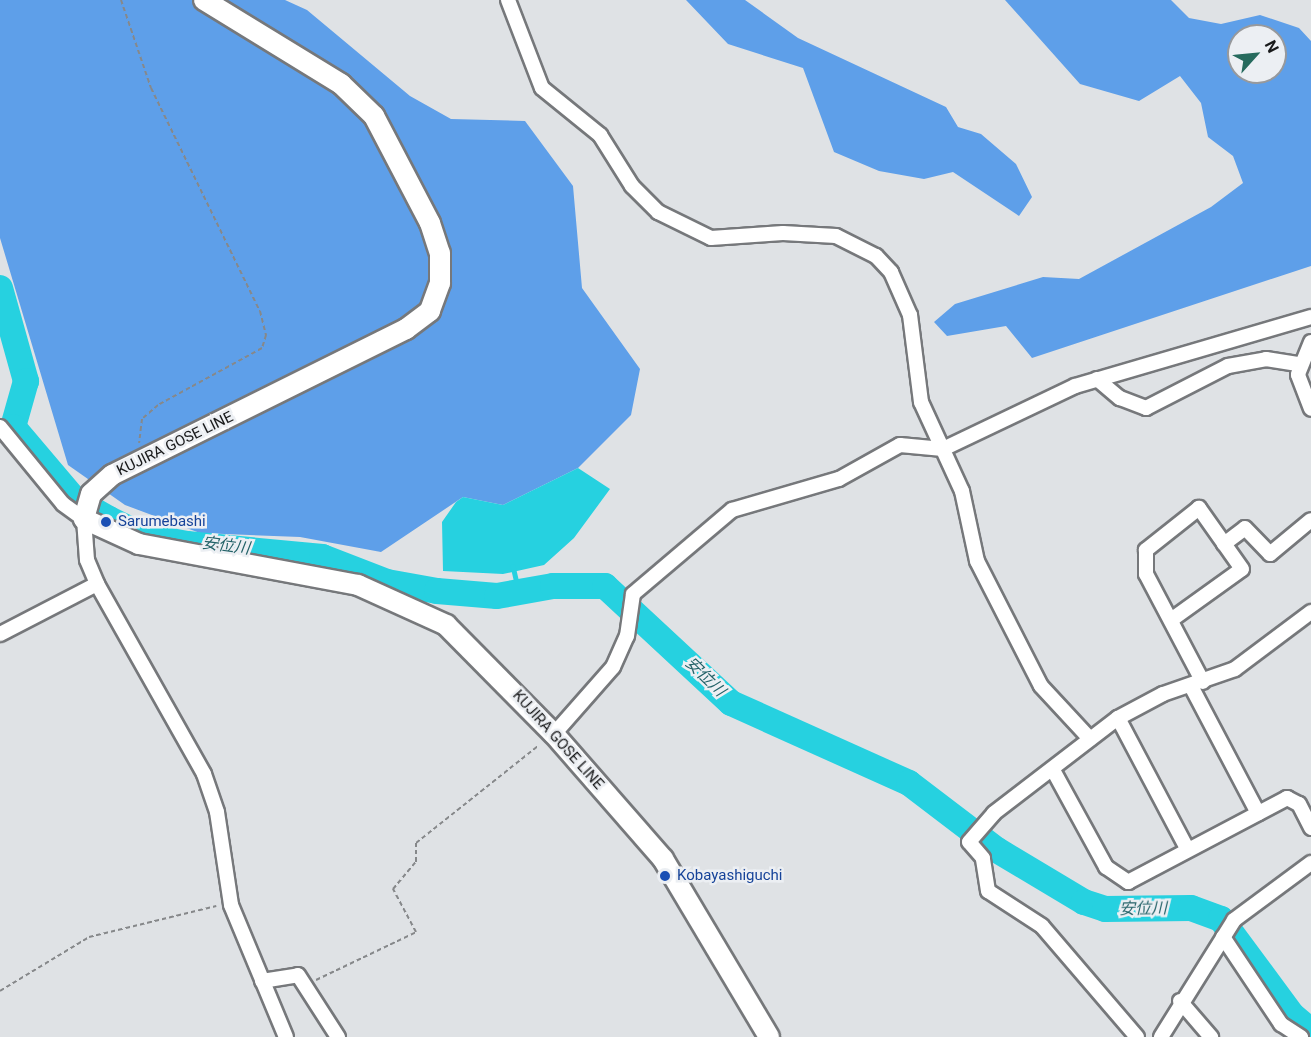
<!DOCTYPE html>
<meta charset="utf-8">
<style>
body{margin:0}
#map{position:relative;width:1311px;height:1037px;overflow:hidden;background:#dfe2e5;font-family:Roboto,"Noto Sans JP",sans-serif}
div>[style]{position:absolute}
.forest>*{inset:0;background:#5e9fe9}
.water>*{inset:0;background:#26d1e0}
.stream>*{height:4.5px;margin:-2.25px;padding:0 2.25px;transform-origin:2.25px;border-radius:2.25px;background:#26d1e0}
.river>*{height:26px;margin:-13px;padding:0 13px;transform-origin:13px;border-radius:13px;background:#26d1e0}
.path>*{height:2px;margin-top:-1px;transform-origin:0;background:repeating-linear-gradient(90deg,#86888a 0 4.5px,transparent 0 7.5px)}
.roads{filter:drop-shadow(2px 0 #76787b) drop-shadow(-2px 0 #76787b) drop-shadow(0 2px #76787b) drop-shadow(0 -2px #76787b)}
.minor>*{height:14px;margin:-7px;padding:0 7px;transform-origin:7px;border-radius:7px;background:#fff}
.secondary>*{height:20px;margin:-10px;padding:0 10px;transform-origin:10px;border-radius:10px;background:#fff}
.dots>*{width:16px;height:16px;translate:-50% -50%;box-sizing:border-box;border:3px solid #eceff3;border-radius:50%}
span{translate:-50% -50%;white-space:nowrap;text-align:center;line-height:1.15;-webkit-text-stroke:5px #eceff3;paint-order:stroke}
.street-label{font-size:15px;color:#18191a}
.transit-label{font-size:15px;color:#164399}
.left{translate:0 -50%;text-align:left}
.water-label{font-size:16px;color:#236268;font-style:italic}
.north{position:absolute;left:1227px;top:24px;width:60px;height:60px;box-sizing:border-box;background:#eceff3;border:2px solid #97999c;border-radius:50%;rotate:63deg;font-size:16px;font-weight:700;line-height:24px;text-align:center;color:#18191a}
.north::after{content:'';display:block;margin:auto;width:21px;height:27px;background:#266a5d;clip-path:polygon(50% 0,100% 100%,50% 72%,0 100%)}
</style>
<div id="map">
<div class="forest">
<div style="clip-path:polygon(0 0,285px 0,307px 10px,410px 96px,451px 119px,525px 121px,573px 186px,582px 288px,640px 369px,631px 415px,578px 468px,503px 505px,463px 497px,381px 552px,300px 537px,200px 533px,125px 505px,68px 465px,0 238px)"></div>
<div style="clip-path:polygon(686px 0,745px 0,798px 38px,946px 107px,958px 127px,981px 134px,1016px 164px,1032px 197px,1019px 216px,953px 172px,924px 179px,879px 171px,834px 152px,803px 68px,728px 44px)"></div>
<div style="clip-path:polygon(evenodd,1005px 0,1171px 0,1189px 18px,1221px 24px,1260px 15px,1299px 28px,1311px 41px,1311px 266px,1032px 358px,1006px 326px,947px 336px,934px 322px,955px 304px,1043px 277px,1079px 279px,1211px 207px,1243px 183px,1233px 156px,1208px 137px,1201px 103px,1180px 76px,1139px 101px,1080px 84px,1005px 0,1239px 36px,1275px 36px,1275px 72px,1239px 72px,1239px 36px)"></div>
</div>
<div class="water">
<div style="clip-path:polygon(578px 468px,610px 489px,574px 538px,544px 565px,503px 574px,443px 571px,442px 522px,456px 502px,463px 497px,503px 505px)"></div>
</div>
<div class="stream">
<div style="left:513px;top:566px;width:27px;rotate:77deg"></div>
</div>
<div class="river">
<div style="left:0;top:288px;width:97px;rotate:74.4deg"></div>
<div style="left:26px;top:381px;width:48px;rotate:105.8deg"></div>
<div style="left:13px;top:427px;width:94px;rotate:49.7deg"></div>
<div style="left:74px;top:499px;width:40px;rotate:29.7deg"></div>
<div style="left:109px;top:519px;width:39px;rotate:26deg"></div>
<div style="left:144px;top:536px;width:44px;rotate:10.5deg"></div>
<div style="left:187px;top:544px;width:136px;rotate:5.5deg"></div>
<div style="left:322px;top:557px;width:70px;rotate:21deg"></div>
<div style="left:387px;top:582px;width:51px;rotate:10.2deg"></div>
<div style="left:437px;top:591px;width:60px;rotate:4.8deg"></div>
<div style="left:497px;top:596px;width:57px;rotate:-10.1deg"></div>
<div style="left:553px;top:586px;width:52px"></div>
<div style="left:605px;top:586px;width:172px;rotate:42.9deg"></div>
<div style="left:731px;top:703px;width:195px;rotate:24.2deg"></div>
<div style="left:909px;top:783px;width:111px;rotate:37.3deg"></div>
<div style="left:997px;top:850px;width:101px;rotate:30.9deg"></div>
<div style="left:1084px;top:902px;width:22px;rotate:18deg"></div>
<div style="left:1105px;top:909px;width:86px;rotate:-0.7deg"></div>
<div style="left:1191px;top:908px;width:32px;rotate:20deg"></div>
<div style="left:1221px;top:919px;width:119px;rotate:53.5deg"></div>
<div style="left:1292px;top:1015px;width:25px;rotate:40deg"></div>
</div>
<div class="path">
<div style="left:121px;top:0;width:93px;rotate:71.2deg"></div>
<div style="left:151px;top:88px;width:248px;rotate:64deg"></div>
<div style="left:260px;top:311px;width:25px;rotate:76deg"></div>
<div style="left:266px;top:335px;width:14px;rotate:107deg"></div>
<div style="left:262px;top:348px;width:119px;rotate:151.3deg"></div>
<div style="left:158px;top:405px;width:21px;rotate:139deg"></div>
<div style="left:142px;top:419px;width:24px;rotate:97deg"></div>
<div style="left:316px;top:980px;width:111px;rotate:-25.6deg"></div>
<div style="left:416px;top:932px;width:49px;rotate:-118.1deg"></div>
<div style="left:393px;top:889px;width:35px;rotate:-50deg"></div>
<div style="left:416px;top:862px;width:19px;rotate:-90deg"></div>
<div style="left:416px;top:843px;width:157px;rotate:-38.5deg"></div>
<div style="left:0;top:991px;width:104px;rotate:-31.2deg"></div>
<div style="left:89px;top:937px;width:131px;rotate:-13.7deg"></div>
</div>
<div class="roads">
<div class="minor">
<div style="left:508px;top:0;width:94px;rotate:68.9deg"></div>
<div style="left:542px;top:88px;width:75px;rotate:39deg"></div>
<div style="left:600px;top:135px;width:60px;rotate:57.9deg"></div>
<div style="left:632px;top:186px;width:37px;rotate:45deg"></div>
<div style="left:658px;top:212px;width:59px;rotate:26.1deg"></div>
<div style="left:711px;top:238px;width:72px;rotate:-4deg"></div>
<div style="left:783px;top:233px;width:53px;rotate:3.2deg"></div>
<div style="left:836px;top:236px;width:45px;rotate:26.6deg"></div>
<div style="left:876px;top:256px;width:22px;rotate:47deg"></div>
<div style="left:891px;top:272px;width:47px;rotate:66.2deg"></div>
<div style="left:910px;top:315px;width:88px;rotate:82.8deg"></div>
<div style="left:921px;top:402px;width:98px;rotate:65.3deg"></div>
<div style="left:962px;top:491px;width:72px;rotate:77.9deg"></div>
<div style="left:977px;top:561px;width:140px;rotate:62.9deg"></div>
<div style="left:1041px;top:686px;width:72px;rotate:47.2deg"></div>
<div style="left:1311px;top:342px;width:35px;rotate:112deg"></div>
<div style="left:1298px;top:375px;width:36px;rotate:69deg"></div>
<div style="left:1097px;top:379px;width:30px;rotate:40deg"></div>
<div style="left:1120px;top:398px;width:28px;rotate:21deg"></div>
<div style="left:1146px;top:408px;width:92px;rotate:-27.1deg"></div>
<div style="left:1228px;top:366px;width:39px;rotate:-10deg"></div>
<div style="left:1266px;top:359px;width:32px;rotate:9deg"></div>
<div style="left:0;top:427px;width:99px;rotate:50.7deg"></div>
<div style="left:63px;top:504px;width:26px;rotate:36deg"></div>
<div style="left:84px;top:519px;width:41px;rotate:85.8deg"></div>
<div style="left:87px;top:560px;width:26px;rotate:67deg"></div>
<div style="left:97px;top:584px;width:218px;rotate:60.6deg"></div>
<div style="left:204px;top:774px;width:40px;rotate:71.1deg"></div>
<div style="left:217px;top:812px;width:94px;rotate:81.4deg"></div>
<div style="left:231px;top:905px;width:143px;rotate:67.4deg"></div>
<div style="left:1224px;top:544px;width:26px;rotate:-37deg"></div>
<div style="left:1245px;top:528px;width:36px;rotate:46deg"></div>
<div style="left:1270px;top:554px;width:53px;rotate:-39.7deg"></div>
<div style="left:1171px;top:620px;width:87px;rotate:-35.7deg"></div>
<div style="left:1242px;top:569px;width:75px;rotate:-125.2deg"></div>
<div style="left:1199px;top:508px;width:68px;rotate:141.6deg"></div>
<div style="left:1146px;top:550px;width:24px;rotate:90deg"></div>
<div style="left:1146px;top:574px;width:122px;rotate:62.2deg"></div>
<div style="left:0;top:634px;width:109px;rotate:-27.3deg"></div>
<div style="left:1191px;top:686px;width:144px;rotate:62.2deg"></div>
<div style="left:1118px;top:718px;width:149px;rotate:62.1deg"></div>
<div style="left:554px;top:734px;width:89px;rotate:-48.6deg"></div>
<div style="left:613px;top:667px;width:34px;rotate:-66deg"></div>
<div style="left:627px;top:636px;width:42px;rotate:-81.9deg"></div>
<div style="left:633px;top:594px;width:130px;rotate:-40.3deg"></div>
<div style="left:732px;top:510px;width:111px;rotate:-16.2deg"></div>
<div style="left:839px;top:479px;width:70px;rotate:-29.1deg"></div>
<div style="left:900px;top:445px;width:43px;rotate:5.3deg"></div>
<div style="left:943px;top:449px;width:146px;rotate:-25.5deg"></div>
<div style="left:1075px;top:386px;width:246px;rotate:-16.3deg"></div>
<div style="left:1053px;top:770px;width:111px;rotate:61.3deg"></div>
<div style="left:1106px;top:867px;width:27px;rotate:34deg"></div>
<div style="left:1128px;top:882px;width:180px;rotate:-27.8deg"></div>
<div style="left:1287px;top:798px;width:13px;rotate:27deg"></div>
<div style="left:1299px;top:804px;width:27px;rotate:63deg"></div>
<div style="left:1223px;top:937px;width:105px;rotate:56.3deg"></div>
<div style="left:1281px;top:1024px;width:24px;rotate:33deg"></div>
<div style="left:262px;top:981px;width:36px;rotate:-9deg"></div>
<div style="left:298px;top:975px;width:74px;rotate:57.2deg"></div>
<div style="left:1180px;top:1001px;width:48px;rotate:49.3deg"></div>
<div style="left:1137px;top:1037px;width:146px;rotate:-130.6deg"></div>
<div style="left:1042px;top:926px;width:64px;rotate:-147.1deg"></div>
<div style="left:988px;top:891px;width:33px;rotate:-99deg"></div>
<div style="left:983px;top:858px;width:21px;rotate:-131deg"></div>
<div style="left:969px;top:842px;width:38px;rotate:-49deg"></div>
<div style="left:994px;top:813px;width:156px;rotate:-37.5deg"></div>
<div style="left:1118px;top:718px;width:51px;rotate:-28.1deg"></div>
<div style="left:1163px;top:694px;width:76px;rotate:-19.1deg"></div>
<div style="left:1235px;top:669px;width:95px;rotate:-36.9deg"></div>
<div style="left:1161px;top:1037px;width:138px;rotate:-58deg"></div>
<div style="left:1234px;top:920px;width:96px;rotate:-36.5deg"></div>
</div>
<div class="secondary">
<div style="left:204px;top:0;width:161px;rotate:31.5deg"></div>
<div style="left:341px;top:84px;width:46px;rotate:44.1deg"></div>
<div style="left:374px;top:116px;width:121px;rotate:62.4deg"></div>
<div style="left:430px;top:223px;width:32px;rotate:72deg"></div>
<div style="left:440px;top:253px;width:30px;rotate:90deg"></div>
<div style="left:440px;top:283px;width:30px;rotate:110deg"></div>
<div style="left:430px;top:311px;width:30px;rotate:143deg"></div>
<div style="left:406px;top:329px;width:328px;rotate:153.6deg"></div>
<div style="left:112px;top:475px;width:28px;rotate:138deg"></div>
<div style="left:91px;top:494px;width:26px;rotate:106deg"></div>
<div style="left:84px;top:519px;width:60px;rotate:24.4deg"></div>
<div style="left:139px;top:544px;width:223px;rotate:10.6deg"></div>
<div style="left:358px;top:585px;width:97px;rotate:24.4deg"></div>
<div style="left:446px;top:625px;width:153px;rotate:45.3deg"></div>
<div style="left:554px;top:734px;width:166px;rotate:48.9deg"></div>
<div style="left:663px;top:859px;width:207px;rotate:59.2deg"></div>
</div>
</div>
<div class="dots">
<div style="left:106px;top:522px;background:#1a4fb4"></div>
<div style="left:665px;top:876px;background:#1a4fb4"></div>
</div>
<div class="street-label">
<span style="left:175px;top:444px;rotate:-26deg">KUJIRA GOSE LINE</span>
<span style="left:558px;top:740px;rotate:48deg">KUJIRA GOSE LINE</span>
</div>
<div class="transit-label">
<span class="left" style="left:118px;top:522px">Sarumebashi</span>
<span class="left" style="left:677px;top:876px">Kobayashiguchi</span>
</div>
<div class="water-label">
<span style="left:226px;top:546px;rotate:7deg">安位川</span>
<span style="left:705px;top:677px;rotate:44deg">安位川</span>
<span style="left:1143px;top:909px;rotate:-1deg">安位川</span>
</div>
<div class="north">N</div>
</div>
